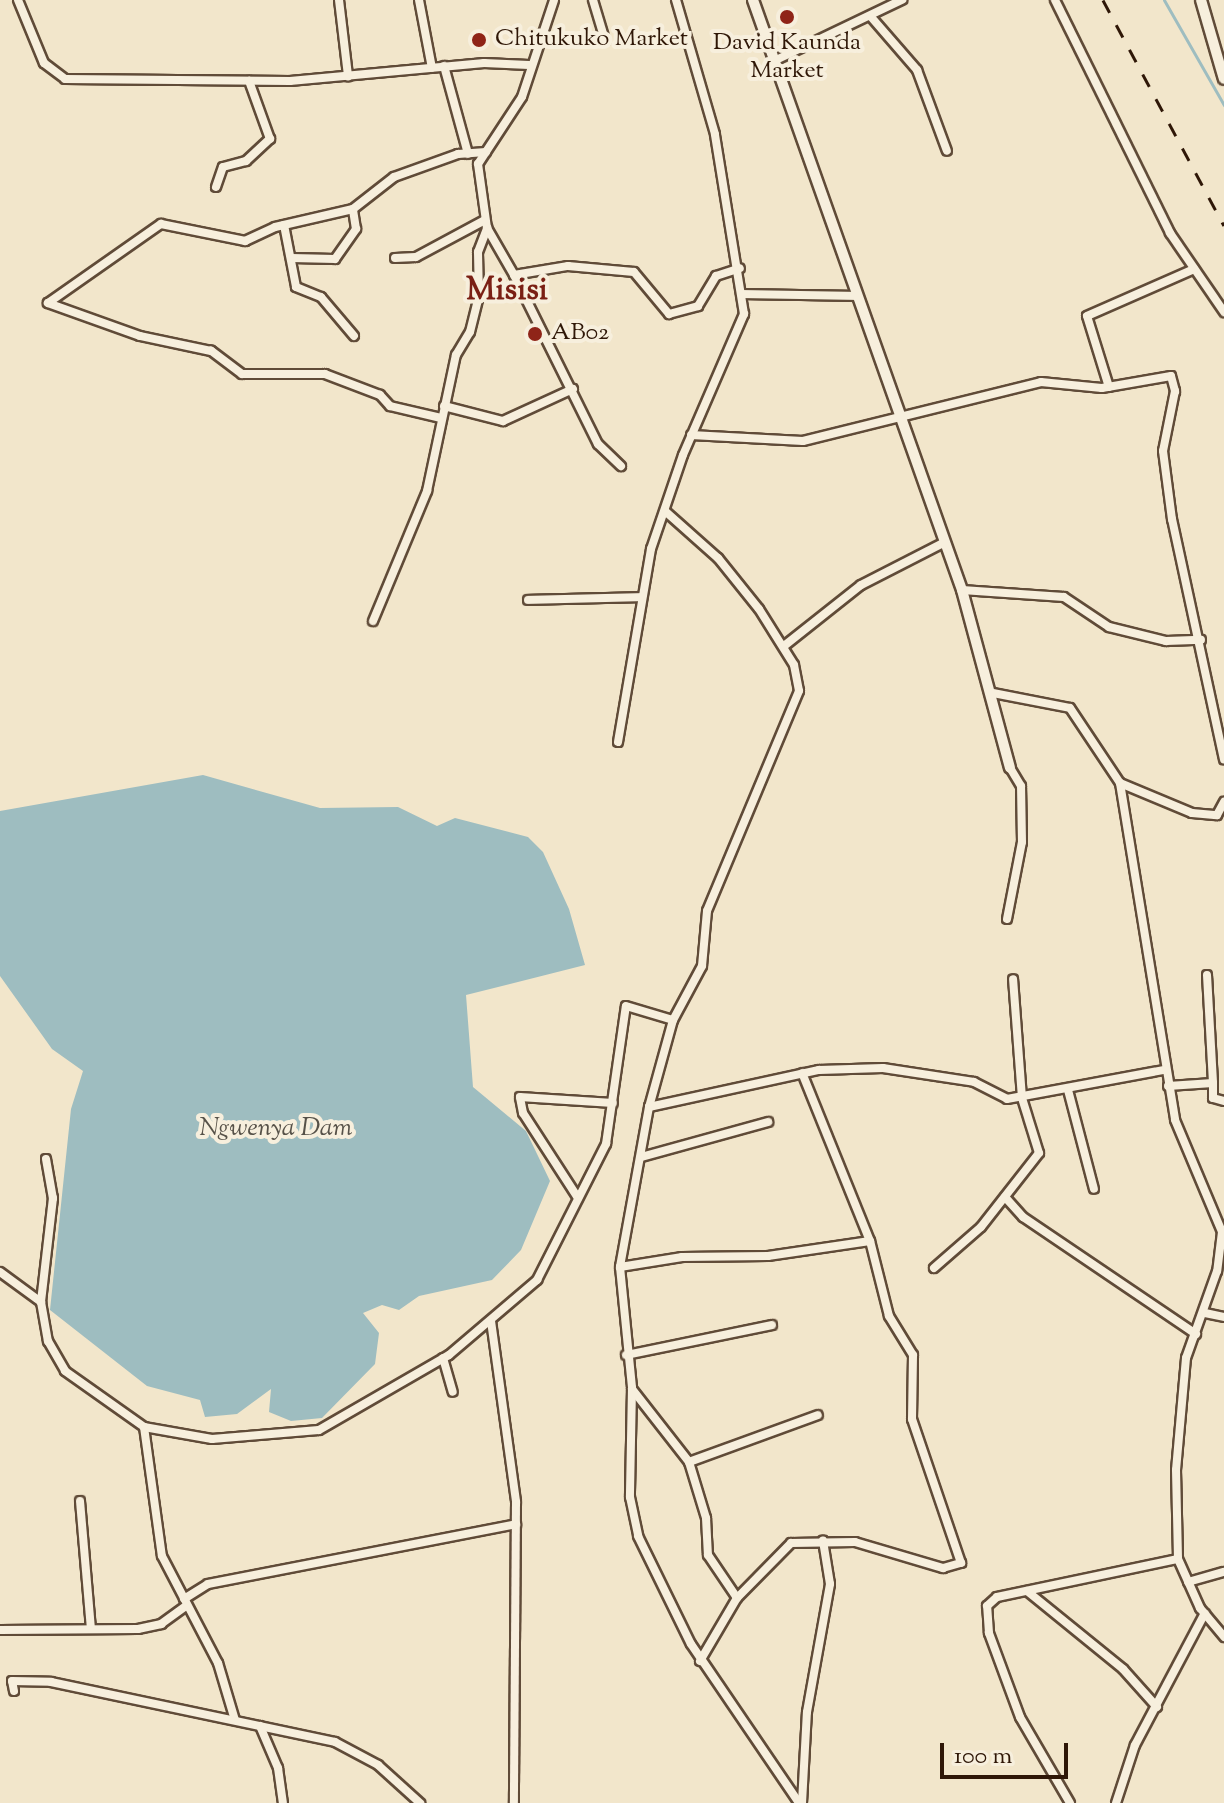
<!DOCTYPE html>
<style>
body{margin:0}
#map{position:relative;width:1224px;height:1803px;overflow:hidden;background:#f2e6cb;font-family:"Sorts Mill Goudy",serif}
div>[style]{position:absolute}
.water>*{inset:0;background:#9ebdc0}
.stream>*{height:3px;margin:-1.5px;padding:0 1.5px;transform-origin:1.5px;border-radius:1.5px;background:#9ebdc0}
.roads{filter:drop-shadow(2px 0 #604b38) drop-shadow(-2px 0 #604b38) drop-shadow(0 2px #604b38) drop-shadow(0 -2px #604b38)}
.minor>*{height:8px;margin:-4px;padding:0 4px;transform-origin:4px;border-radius:4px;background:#f7efdd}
.tertiary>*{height:10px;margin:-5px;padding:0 5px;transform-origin:5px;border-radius:5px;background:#f7efdd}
.rail>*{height:3px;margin-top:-1.5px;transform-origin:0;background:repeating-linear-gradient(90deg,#2f1707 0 14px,transparent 0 28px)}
.dots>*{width:22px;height:22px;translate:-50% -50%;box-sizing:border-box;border:4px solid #f7efdd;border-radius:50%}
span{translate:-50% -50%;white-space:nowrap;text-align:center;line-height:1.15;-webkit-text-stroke:8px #f7efdd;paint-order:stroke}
.poi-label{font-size:24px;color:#2f1707}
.left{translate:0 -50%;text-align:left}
.water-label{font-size:26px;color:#565148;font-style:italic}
.district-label{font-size:32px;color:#7a1f14;font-weight:700}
.scale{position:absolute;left:940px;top:1743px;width:128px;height:36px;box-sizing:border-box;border:4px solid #2f1707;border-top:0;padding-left:10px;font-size:24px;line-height:28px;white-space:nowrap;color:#2f1707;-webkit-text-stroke:6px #f7efdd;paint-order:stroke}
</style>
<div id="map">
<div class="water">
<div style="clip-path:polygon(203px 775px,320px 808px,398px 807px,437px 826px,455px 818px,528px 837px,543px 852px,569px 909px,585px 965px,466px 995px,473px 1087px,526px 1131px,550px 1181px,521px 1250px,492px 1280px,419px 1296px,399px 1310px,382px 1305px,363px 1313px,379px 1333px,375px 1364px,322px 1418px,291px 1421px,269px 1412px,271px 1389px,237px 1414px,205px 1417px,200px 1400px,147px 1386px,50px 1310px,71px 1109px,83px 1071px,52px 1049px,0 976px,0 811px)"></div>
</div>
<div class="stream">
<div style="left:1164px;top:0;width:121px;rotate:60.3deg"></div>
</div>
<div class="roads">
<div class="minor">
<div style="left:18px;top:0;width:68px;rotate:67.6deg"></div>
<div style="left:44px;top:63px;width:26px;rotate:37deg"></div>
<div style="left:65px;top:79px;width:225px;rotate:0.5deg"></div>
<div style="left:290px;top:81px;width:195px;rotate:-5.3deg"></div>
<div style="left:484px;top:63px;width:45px;rotate:2.5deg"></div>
<div style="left:339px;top:0;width:77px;rotate:83.2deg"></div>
<div style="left:419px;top:0;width:69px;rotate:79.2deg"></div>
<div style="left:593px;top:0;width:42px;rotate:73.3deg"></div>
<div style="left:1055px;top:0;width:260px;rotate:63.7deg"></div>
<div style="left:1170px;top:233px;width:96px;rotate:55.6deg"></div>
<div style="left:872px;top:18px;width:69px;rotate:49.1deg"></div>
<div style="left:917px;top:70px;width:86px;rotate:69.7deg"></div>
<div style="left:776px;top:60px;width:140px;rotate:-25.5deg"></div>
<div style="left:444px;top:66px;width:91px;rotate:74.7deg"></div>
<div style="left:216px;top:187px;width:21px;rotate:-71deg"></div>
<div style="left:223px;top:167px;width:24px;rotate:-15deg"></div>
<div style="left:246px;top:161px;width:33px;rotate:-43deg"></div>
<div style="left:270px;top:139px;width:62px;rotate:-109.9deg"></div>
<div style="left:284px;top:225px;width:63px;rotate:79deg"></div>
<div style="left:296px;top:287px;width:27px;rotate:22deg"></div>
<div style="left:321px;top:297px;width:51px;rotate:49.8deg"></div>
<div style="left:487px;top:228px;width:54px;rotate:60.1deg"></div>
<div style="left:514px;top:275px;width:55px;rotate:-9.5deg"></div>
<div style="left:568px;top:266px;width:66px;rotate:5.2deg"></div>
<div style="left:634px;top:272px;width:55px;rotate:50.2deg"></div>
<div style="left:669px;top:314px;width:30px;rotate:-15deg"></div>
<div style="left:698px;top:306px;width:35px;rotate:-59deg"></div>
<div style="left:716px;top:276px;width:25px;rotate:-18deg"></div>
<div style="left:292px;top:258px;width:43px;rotate:1.3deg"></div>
<div style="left:335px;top:259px;width:37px;rotate:-55deg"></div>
<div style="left:356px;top:229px;width:20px;rotate:-99deg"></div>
<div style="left:395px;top:258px;width:21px;rotate:-3deg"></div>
<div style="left:416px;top:257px;width:78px;rotate:-28.2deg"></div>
<div style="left:514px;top:275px;width:189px;rotate:63.6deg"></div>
<div style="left:598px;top:444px;width:32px;rotate:44deg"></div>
<div style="left:744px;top:294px;width:113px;rotate:1deg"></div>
<div style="left:1109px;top:387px;width:74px;rotate:-107.2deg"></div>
<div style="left:1087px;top:316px;width:117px;rotate:-23.7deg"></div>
<div style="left:444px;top:406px;width:61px;rotate:14.3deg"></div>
<div style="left:503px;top:421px;width:77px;rotate:-24.6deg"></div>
<div style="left:441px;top:418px;width:52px;rotate:-166.8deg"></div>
<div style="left:390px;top:406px;width:15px;rotate:-132deg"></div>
<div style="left:380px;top:395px;width:59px;rotate:-159.1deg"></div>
<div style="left:325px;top:374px;width:83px;rotate:180deg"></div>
<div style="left:242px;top:374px;width:39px;rotate:-143deg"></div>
<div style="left:211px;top:351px;width:73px;rotate:-168.1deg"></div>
<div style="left:140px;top:336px;width:98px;rotate:-160.3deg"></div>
<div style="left:48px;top:303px;width:138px;rotate:-35deg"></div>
<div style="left:161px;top:224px;width:86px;rotate:11.4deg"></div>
<div style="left:245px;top:241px;width:33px;rotate:-25deg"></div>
<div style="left:275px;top:227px;width:80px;rotate:-13deg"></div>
<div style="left:353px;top:209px;width:52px;rotate:-38deg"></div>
<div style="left:394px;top:177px;width:68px;rotate:-19.8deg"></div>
<div style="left:458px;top:154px;width:28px;rotate:-4deg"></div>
<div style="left:691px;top:435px;width:112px;rotate:3.1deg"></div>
<div style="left:803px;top:441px;width:245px;rotate:-13.9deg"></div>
<div style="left:1041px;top:382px;width:61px;rotate:5.6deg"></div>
<div style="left:1102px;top:388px;width:70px;rotate:-9.9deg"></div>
<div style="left:1171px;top:376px;width:16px;rotate:75deg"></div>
<div style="left:1175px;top:391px;width:61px;rotate:101.3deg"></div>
<div style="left:1163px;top:451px;width:69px;rotate:82.5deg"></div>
<div style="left:1172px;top:519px;width:246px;rotate:77.8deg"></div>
<div style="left:665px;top:511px;width:71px;rotate:41.6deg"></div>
<div style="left:718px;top:558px;width:65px;rotate:51.2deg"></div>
<div style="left:759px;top:609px;width:66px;rotate:58deg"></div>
<div style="left:794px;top:665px;width:26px;rotate:79deg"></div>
<div style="left:799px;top:691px;width:238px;rotate:112.7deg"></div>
<div style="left:707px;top:911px;width:55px;rotate:95.2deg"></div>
<div style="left:702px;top:966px;width:61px;rotate:118.2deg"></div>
<div style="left:673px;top:1020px;width:90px;rotate:105.4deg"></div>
<div style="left:649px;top:1107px;width:163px;rotate:100.3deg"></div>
<div style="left:620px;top:1267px;width:122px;rotate:84.3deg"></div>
<div style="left:632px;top:1388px;width:109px;rotate:91.1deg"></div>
<div style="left:630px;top:1497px;width:40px;rotate:78deg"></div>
<div style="left:638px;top:1536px;width:120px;rotate:63.9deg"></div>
<div style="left:691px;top:1644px;width:192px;rotate:55.8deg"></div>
<div style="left:962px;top:590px;width:102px;rotate:3.9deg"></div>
<div style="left:1064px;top:597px;width:54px;rotate:33.7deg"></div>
<div style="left:1109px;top:627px;width:59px;rotate:13.8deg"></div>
<div style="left:1166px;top:641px;width:35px;rotate:-2deg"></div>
<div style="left:528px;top:600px;width:114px;rotate:-1.5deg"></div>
<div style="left:373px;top:621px;width:141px;rotate:-67.4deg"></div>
<div style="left:427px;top:491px;width:139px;rotate:-78deg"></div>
<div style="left:456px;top:355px;width:27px;rotate:-59deg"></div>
<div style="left:470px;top:332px;width:36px;rotate:-76deg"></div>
<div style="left:479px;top:297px;width:45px;rotate:-91.3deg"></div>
<div style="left:478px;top:252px;width:26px;rotate:-69deg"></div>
<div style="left:487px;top:228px;width:65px;rotate:-98deg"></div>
<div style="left:478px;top:164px;width:80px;rotate:-56.7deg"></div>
<div style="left:522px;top:97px;width:102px;rotate:-71.7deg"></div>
<div style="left:784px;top:646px;width:98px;rotate:-38.4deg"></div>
<div style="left:861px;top:585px;width:94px;rotate:-27.1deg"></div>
<div style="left:993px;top:693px;width:78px;rotate:11deg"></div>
<div style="left:1070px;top:708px;width:90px;rotate:56.3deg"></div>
<div style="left:1120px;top:783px;width:341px;rotate:80.7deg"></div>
<div style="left:1175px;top:1120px;width:121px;rotate:67.2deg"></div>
<div style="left:1222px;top:1232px;width:39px;rotate:97deg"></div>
<div style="left:1217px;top:1271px;width:92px;rotate:109.6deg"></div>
<div style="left:1186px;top:1358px;width:112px;rotate:95.1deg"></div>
<div style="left:1176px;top:1470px;width:89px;rotate:88.7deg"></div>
<div style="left:1178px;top:1559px;width:54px;rotate:65.8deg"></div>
<div style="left:1200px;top:1608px;width:38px;rotate:50deg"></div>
<div style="left:618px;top:742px;width:196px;rotate:-80.3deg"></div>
<div style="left:651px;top:549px;width:99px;rotate:-71.2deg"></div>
<div style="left:683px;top:455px;width:154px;rotate:-66.6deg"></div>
<div style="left:744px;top:314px;width:182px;rotate:-99.2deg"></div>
<div style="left:715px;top:134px;width:140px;rotate:-106.2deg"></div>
<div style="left:1120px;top:783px;width:78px;rotate:22.6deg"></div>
<div style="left:1192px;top:813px;width:25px;rotate:5deg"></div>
<div style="left:1217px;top:815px;width:15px;rotate:-62deg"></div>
<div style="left:1007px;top:919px;width:78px;rotate:-79deg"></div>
<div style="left:1022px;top:842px;width:56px;rotate:-91deg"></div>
<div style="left:1021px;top:786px;width:21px;rotate:-121deg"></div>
<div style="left:1207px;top:975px;width:108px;rotate:86.8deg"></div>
<div style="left:1168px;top:1086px;width:45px;rotate:-3.8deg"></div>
<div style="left:1213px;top:1083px;width:15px;rotate:90deg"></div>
<div style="left:1213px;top:1098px;width:11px;rotate:15deg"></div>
<div style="left:1068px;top:1090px;width:102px;rotate:75.3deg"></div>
<div style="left:649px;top:1107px;width:174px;rotate:-12.3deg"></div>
<div style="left:819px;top:1070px;width:64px;rotate:-1.8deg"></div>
<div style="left:883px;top:1068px;width:92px;rotate:8.7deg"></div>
<div style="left:974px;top:1082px;width:37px;rotate:27deg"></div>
<div style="left:1007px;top:1099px;width:160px;rotate:-10.5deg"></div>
<div style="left:641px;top:1157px;width:132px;rotate:-15.4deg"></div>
<div style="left:46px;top:1159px;width:40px;rotate:80deg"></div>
<div style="left:53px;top:1198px;width:105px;rotate:96.6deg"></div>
<div style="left:41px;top:1302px;width:40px;rotate:80deg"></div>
<div style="left:48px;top:1341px;width:34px;rotate:60deg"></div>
<div style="left:65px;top:1371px;width:97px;rotate:35.3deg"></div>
<div style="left:144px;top:1427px;width:69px;rotate:10deg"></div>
<div style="left:212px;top:1439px;width:107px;rotate:-4.8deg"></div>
<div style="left:319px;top:1430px;width:150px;rotate:-30deg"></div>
<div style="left:449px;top:1355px;width:116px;rotate:-40.4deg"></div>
<div style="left:537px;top:1280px;width:153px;rotate:-63.1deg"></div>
<div style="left:606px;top:1144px;width:139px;rotate:-81.8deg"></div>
<div style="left:626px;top:1006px;width:49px;rotate:16.6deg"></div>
<div style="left:1005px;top:1197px;width:27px;rotate:48deg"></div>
<div style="left:1023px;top:1217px;width:209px;rotate:34.1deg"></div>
<div style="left:578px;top:1198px;width:101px;rotate:-122.9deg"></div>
<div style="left:523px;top:1113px;width:16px;rotate:-101deg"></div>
<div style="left:520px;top:1097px;width:93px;rotate:3.7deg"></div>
<div style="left:620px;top:1267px;width:63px;rotate:-9.2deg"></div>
<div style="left:682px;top:1257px;width:86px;rotate:-0.7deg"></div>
<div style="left:768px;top:1256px;width:103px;rotate:-8.4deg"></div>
<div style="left:934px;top:1268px;width:62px;rotate:-41.1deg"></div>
<div style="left:981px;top:1227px;width:94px;rotate:-51.9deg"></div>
<div style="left:1039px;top:1153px;width:58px;rotate:-107.2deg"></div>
<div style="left:1022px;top:1098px;width:119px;rotate:-94.3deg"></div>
<div style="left:0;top:1272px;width:51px;rotate:36.2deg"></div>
<div style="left:1205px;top:1313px;width:19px;rotate:12deg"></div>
<div style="left:491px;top:1321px;width:183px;rotate:82.1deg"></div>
<div style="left:516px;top:1502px;width:301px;rotate:90.4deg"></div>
<div style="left:626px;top:1355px;width:149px;rotate:-11.6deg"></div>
<div style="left:443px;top:1358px;width:35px;rotate:74deg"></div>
<div style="left:632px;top:1389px;width:93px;rotate:52deg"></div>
<div style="left:689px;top:1462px;width:59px;rotate:73.1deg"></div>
<div style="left:706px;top:1518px;width:37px;rotate:87deg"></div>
<div style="left:708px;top:1555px;width:52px;rotate:56deg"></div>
<div style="left:144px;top:1427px;width:130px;rotate:82.1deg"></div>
<div style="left:162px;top:1556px;width:121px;rotate:62.4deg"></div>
<div style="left:218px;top:1663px;width:59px;rotate:73.4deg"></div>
<div style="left:689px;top:1462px;width:137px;rotate:-20deg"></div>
<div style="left:80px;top:1501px;width:128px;rotate:85.1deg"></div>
<div style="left:1188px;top:1582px;width:37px;rotate:-16deg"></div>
<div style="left:1027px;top:1591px;width:124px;rotate:39.1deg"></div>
<div style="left:1123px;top:1669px;width:51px;rotate:48.2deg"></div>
<div style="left:184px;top:1599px;width:28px;rotate:-32deg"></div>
<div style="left:208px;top:1584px;width:314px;rotate:-11deg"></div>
<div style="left:0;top:1630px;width:138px;rotate:-0.4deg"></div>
<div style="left:138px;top:1629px;width:24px;rotate:-12deg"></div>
<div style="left:161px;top:1624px;width:32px;rotate:-36deg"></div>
<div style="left:700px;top:1661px;width:73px;rotate:-59.6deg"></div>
<div style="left:737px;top:1598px;width:77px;rotate:-45.5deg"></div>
<div style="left:791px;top:1543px;width:64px;rotate:-0.9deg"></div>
<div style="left:855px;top:1542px;width:92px;rotate:16.5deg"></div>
<div style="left:943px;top:1568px;width:19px;rotate:-16deg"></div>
<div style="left:961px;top:1563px;width:152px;rotate:-108.8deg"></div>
<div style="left:912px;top:1419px;width:64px;rotate:-89.1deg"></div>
<div style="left:913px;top:1355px;width:46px;rotate:-121.6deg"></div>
<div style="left:889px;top:1316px;width:77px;rotate:-104.2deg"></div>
<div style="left:870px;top:1241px;width:181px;rotate:-112deg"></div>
<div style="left:14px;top:1691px;width:10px;rotate:-101deg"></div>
<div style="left:12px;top:1681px;width:39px;rotate:1deg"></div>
<div style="left:51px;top:1682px;width:290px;rotate:11.9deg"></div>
<div style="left:335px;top:1742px;width:49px;rotate:28.1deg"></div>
<div style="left:378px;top:1765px;width:57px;rotate:42.1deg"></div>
<div style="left:260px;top:1726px;width:46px;rotate:66.8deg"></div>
<div style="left:278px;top:1768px;width:35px;rotate:82deg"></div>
<div style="left:802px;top:1803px;width:91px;rotate:-86.9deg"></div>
<div style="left:807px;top:1712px;width:130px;rotate:-79.8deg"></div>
<div style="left:830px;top:1584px;width:44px;rotate:-99.2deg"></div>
<div style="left:1070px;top:1803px;width:99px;rotate:-120.2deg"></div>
<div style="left:1020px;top:1717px;width:90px;rotate:-110.3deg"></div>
<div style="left:989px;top:1633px;width:27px;rotate:-94deg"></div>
<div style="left:987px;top:1606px;width:13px;rotate:-42deg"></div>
<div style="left:997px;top:1597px;width:185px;rotate:-11.9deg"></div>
<div style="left:1116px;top:1803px;width:61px;rotate:-71.9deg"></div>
<div style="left:1135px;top:1745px;width:149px;rotate:-62.1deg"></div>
</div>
<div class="tertiary">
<div style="left:753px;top:0;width:626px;rotate:70.49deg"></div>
<div style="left:962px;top:590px;width:184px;rotate:74.9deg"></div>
<div style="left:1201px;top:0;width:82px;rotate:73.8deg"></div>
</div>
</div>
<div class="rail">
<div style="left:1103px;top:0;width:256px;rotate:61.8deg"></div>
</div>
<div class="dots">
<div style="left:787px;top:17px;background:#8f2418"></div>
<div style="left:479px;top:40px;background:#8f2418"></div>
<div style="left:535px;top:334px;background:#8f2418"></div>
</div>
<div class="poi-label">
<span class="left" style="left:495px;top:40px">Chitukuko Market</span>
<span style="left:787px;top:58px">David Kaunda<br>Market</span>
<span class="left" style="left:551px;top:334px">AB02</span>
</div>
<div class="water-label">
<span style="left:276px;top:1129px">Ngwenya Dam</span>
</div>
<div class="district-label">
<span style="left:507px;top:291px">Misisi</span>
</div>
<div class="scale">100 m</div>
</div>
